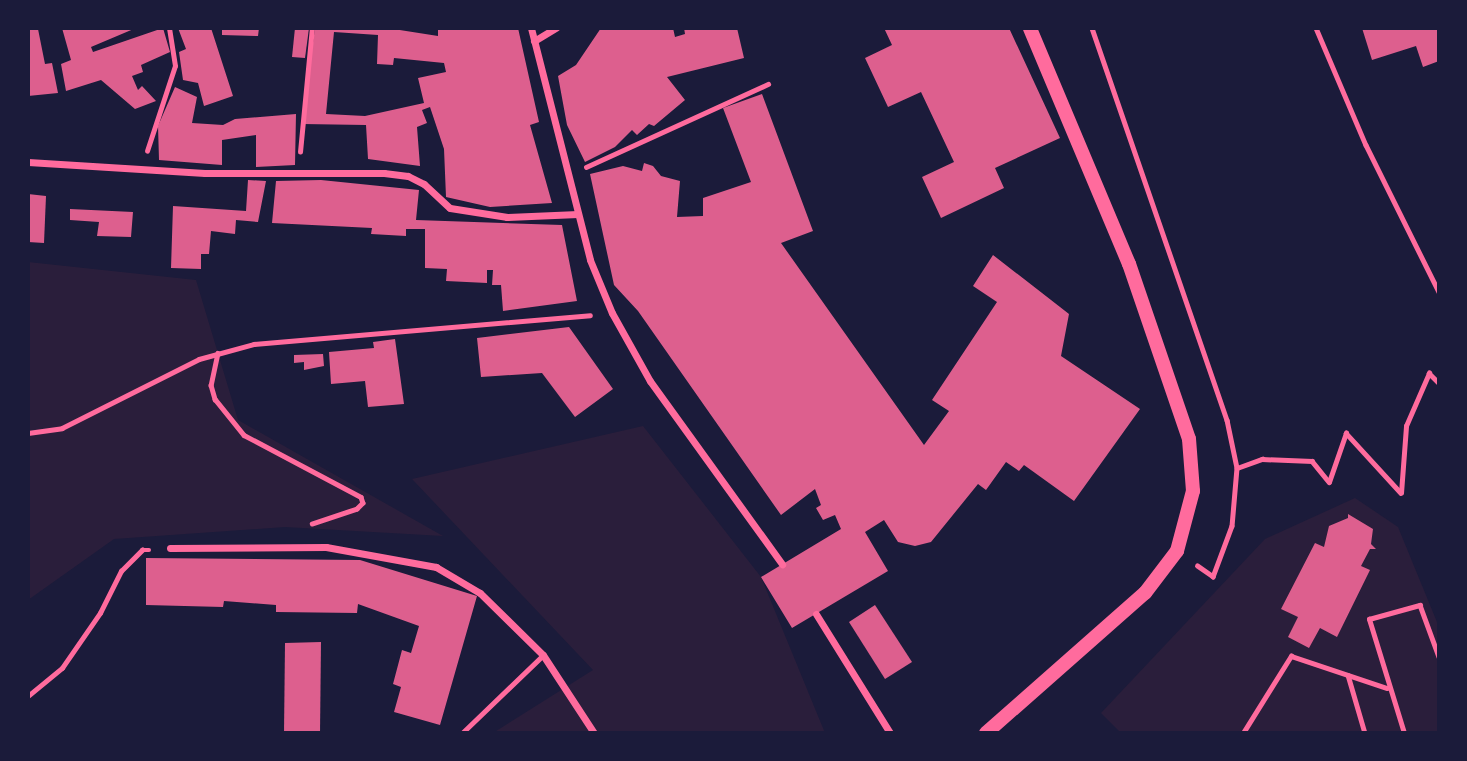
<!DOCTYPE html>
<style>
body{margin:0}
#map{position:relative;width:1467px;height:761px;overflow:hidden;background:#1b1b3a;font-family:"Archivo Narrow",sans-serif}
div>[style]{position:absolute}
.green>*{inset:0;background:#2a1e3b}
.building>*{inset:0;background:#dd5f8e}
.path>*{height:4.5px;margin:-2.25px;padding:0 2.25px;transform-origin:2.25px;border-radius:2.25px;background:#ff6b9d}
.service>*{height:5px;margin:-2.5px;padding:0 2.5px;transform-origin:2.5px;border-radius:2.5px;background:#ff6b9d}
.minor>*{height:7px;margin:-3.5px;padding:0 3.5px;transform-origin:3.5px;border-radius:3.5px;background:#ff6b9d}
.secondary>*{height:14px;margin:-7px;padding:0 7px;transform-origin:7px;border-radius:7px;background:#ff6b9d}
span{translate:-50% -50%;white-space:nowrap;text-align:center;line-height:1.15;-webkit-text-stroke:6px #1b1b3a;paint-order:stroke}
.frame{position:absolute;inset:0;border:30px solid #1b1b3a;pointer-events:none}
</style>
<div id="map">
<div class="green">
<div style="clip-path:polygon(28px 262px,196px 280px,238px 420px,443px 536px,285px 527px,114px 539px,28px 600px)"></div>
<div style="clip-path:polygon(643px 426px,761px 577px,825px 733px,493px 733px,593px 670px,412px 479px)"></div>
<div style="clip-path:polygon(1355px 498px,1398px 527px,1439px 627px,1439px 733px,1121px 733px,1101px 713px,1265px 539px)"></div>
</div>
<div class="building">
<div style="clip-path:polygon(28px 28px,38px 29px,45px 64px,52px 63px,58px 93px,28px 96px)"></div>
<div style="clip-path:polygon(62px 28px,136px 28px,91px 47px,93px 52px,163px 28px,170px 52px,141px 65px,143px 72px,132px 76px,138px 90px,142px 86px,156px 101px,135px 109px,101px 80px,66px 91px,61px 64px,71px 60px)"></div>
<div style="clip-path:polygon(178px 28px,211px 28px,233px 96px,204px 106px,198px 83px,183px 80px,179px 52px,186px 49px)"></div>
<div style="clip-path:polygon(222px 28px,259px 28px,258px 36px,222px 35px)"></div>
<div style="clip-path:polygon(295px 28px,309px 28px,305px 58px,292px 57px)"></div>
<div style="clip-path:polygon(evenodd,315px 28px,387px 28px,438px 36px,438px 28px,518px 28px,539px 122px,530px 125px,552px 203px,490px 207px,446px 197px,444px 149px,430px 107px,422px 110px,427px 123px,417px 127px,420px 166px,368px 159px,366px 125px,302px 124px,315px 28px,334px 32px,378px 35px,377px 64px,393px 65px,394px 58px,444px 63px,446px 72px,418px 78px,424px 103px,365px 116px,326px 114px,334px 32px)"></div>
<div style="clip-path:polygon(601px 28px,673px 28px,675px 37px,685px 34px,684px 28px,737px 28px,744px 58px,667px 77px,685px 100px,654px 126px,649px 124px,637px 135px,632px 130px,615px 147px,585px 162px,567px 125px,558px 76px,576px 65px)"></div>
<div style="clip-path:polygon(884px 28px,1009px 28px,1060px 138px,995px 168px,1004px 188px,941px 218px,922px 177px,954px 162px,921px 92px,888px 107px,865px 58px,892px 45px)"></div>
<div style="clip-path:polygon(1362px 28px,1439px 28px,1439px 61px,1423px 67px,1416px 46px,1372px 60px)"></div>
<div style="clip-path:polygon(175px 87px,197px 97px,192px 123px,223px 125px,235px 119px,296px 114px,295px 165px,256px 167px,256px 135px,222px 140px,222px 165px,159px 160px,158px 126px)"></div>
<div style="clip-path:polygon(762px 94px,813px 231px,781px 243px,924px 445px,949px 411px,932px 400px,997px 302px,973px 286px,993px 255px,1069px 314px,1061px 356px,1140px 409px,1074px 501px,1024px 465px,1019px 471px,1006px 462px,986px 490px,978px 484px,931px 542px,915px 546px,898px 542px,884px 520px,865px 532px,888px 571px,792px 628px,761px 577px,841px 529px,835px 515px,823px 520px,816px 508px,821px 505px,815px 489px,781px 515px,638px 311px,614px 285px,590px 174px,623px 166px,642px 171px,644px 163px,653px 166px,661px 176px,680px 181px,677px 217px,703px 216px,703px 198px,751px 182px,723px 108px)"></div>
<div style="clip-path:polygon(248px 180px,266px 181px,258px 222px,236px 220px,235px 234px,211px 231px,209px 254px,201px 254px,201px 269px,171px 268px,173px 206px,246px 211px)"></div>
<div style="clip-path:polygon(321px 180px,419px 190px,416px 220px,562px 225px,577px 301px,503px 311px,501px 285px,492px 285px,493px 270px,487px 270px,487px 283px,446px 281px,447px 269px,425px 268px,425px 229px,406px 229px,406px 236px,371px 234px,372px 228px,272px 223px,276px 181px)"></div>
<div style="clip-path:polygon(28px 194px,46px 196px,44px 243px,28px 242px)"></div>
<div style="clip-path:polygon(70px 209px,133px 212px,131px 237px,97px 236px,99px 222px,70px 220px)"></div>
<div style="clip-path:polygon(569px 327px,613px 389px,575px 417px,542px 373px,481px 377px,477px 338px)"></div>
<div style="clip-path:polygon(395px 339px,404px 404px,368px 407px,365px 381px,331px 384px,329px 352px,374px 348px,373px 342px)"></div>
<div style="clip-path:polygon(323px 354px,324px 366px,304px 370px,304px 362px,294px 363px,294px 355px)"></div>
<div style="clip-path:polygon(1348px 514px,1373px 529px,1371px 544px,1376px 549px,1370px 549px,1361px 566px,1370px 570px,1337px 637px,1320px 628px,1309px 648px,1288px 637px,1298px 617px,1281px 609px,1315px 543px,1324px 547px,1329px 526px,1348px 518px)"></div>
<div style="clip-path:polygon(146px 558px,360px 560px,477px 596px,440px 725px,394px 712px,401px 687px,393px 684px,402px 650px,411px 653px,419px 626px,358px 604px,357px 613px,276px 612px,276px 605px,224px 601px,223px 607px,146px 605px)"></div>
<div style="clip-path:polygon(875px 605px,912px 662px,885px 679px,849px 622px)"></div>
<div style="clip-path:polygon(321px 642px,320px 733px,284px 733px,285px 643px)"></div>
</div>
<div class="path">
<div style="left:1092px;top:28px;width:415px;rotate:71deg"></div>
<div style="left:1227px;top:420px;width:49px;rotate:78.2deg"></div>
<div style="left:1237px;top:468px;width:58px;rotate:94.9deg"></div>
<div style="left:1232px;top:526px;width:54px;rotate:110.4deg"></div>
<div style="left:1213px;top:577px;width:19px;rotate:-145deg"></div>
<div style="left:1316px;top:28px;width:127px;rotate:66.9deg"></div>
<div style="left:1366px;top:145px;width:164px;rotate:63.6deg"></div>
<div style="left:147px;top:151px;width:89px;rotate:-71.8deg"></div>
<div style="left:175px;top:66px;width:38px;rotate:-99deg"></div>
<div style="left:300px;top:152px;width:125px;rotate:-84.5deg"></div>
<div style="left:586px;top:167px;width:200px;rotate:-24.5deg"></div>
<div style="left:218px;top:353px;width:33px;rotate:102deg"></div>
<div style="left:211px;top:385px;width:15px;rotate:74deg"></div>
<div style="left:215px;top:399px;width:46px;rotate:51.1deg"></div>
<div style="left:244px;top:435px;width:132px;rotate:27.9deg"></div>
<div style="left:361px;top:497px;width:6px;rotate:72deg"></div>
<div style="left:363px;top:503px;width:8px;rotate:135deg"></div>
<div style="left:357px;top:509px;width:47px;rotate:161.6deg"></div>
<div style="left:28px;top:433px;width:34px;rotate:-8deg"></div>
<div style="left:62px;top:428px;width:153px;rotate:-26.7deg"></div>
<div style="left:199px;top:359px;width:57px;rotate:-15.3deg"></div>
<div style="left:254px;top:344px;width:337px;rotate:-4.9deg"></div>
<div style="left:1237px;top:468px;width:27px;rotate:-20deg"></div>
<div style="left:1262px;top:459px;width:50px;rotate:2.3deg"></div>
<div style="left:1312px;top:461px;width:27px;rotate:51deg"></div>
<div style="left:1329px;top:482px;width:52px;rotate:-70.9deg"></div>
<div style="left:1346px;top:433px;width:81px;rotate:47.5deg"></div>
<div style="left:1401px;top:493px;width:67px;rotate:-85.7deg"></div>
<div style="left:1406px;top:426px;width:58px;rotate:-66.5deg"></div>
<div style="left:1429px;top:373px;width:14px;rotate:45deg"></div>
<div style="left:1348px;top:675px;width:60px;rotate:73.7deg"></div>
<div style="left:28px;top:696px;width:44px;rotate:-39.5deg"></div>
<div style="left:62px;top:668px;width:67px;rotate:-55.4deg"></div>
<div style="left:100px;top:613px;width:47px;rotate:-63.4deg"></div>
<div style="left:121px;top:571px;width:30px;rotate:-45deg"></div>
<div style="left:142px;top:550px;width:7px"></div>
<div style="left:1243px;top:733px;width:91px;rotate:-58.1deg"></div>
<div style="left:1291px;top:656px;width:101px;rotate:18.4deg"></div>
<div style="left:1404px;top:733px;width:119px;rotate:-107.1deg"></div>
<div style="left:1369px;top:619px;width:53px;rotate:-15.4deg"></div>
<div style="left:1420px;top:605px;width:55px;rotate:69.9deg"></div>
</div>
<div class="service">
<div style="left:462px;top:733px;width:112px;rotate:-43.9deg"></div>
</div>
<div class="minor">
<div style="left:531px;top:28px;width:239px;rotate:75.7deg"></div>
<div style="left:590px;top:260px;width:57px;rotate:67.5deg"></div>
<div style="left:612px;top:313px;width:78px;rotate:60.8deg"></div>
<div style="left:650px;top:381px;width:226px;rotate:54.2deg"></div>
<div style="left:534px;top:41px;width:26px;rotate:-31deg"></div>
<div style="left:28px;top:162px;width:177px;rotate:3.6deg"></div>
<div style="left:205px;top:173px;width:179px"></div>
<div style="left:384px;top:173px;width:24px;rotate:7deg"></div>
<div style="left:408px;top:176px;width:18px;rotate:27deg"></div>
<div style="left:424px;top:184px;width:35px;rotate:43deg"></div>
<div style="left:450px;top:208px;width:58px;rotate:9deg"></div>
<div style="left:507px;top:217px;width:71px;rotate:-2.4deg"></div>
<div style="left:170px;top:548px;width:156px;rotate:-0.4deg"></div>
<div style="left:326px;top:547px;width:112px;rotate:10.3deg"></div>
<div style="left:436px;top:567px;width:51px;rotate:30.6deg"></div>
<div style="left:480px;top:593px;width:88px;rotate:44.5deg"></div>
<div style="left:543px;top:655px;width:93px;rotate:56.8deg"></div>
<div style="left:816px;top:614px;width:140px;rotate:58.1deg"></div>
</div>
<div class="secondary">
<div style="left:986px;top:733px;width:212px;rotate:-41.4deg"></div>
<div style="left:1145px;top:593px;width:53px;rotate:-52.7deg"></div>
<div style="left:1177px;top:551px;width:62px;rotate:-75.1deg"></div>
<div style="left:1193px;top:491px;width:52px;rotate:-94.4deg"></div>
<div style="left:1189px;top:439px;width:185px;rotate:-108.9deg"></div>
<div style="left:1129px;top:264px;width:256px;rotate:-112.8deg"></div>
</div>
<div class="frame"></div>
</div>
